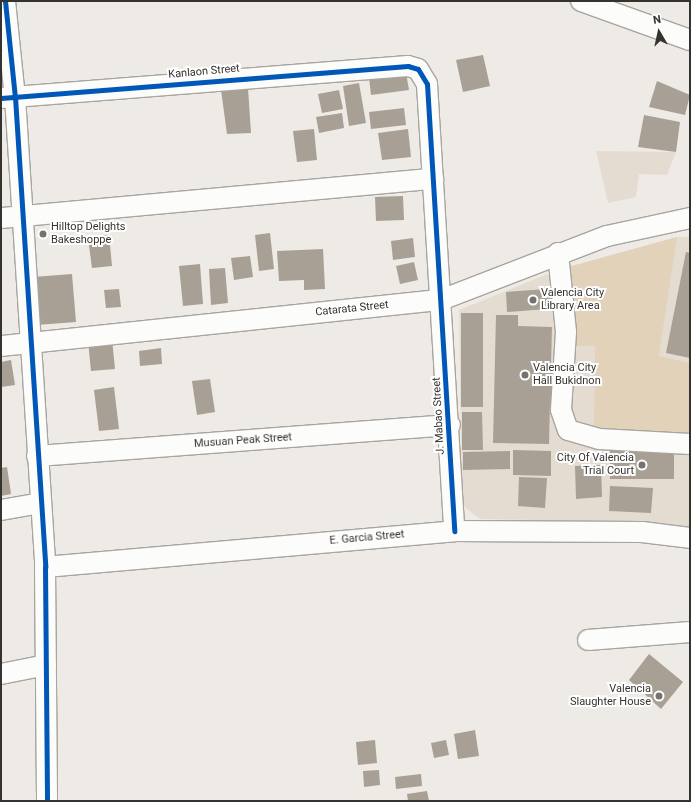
<!DOCTYPE html>
<style>
body{margin:0}
#map{position:relative;width:691px;height:802px;overflow:hidden;background:#eeeae5;font-family:Roboto,sans-serif}
div>[style]{position:absolute}
.built>*{inset:0;background:#e5dcd1}
.green>*{inset:0;background:#e3d2ba}
.building>*{inset:0;background:#a8a094}
.roads{filter:drop-shadow(1px 0 #a8a5a1) drop-shadow(-1px 0 #a8a5a1) drop-shadow(0 1px #a8a5a1) drop-shadow(0 -1px #a8a5a1)}
.minor>*{height:20px;margin:-10px;padding:0 10px;transform-origin:10px;border-radius:10px;background:#fcfcfb}
.cycleway>*{height:5px;margin:-2.5px;padding:0 2.5px;transform-origin:2.5px;border-radius:2.5px;background:#0057b8}
.dots>*{width:11px;height:11px;translate:-50% -50%;box-sizing:border-box;border:2px solid #fff;border-radius:50%}
span{translate:-50% -50%;white-space:nowrap;text-align:center;line-height:1.15;-webkit-text-stroke:4px #fff;paint-order:stroke}
.street-label{font-size:11px;color:#35332f}
.poi-label{font-size:11px;color:#35332f}
.left{translate:0 -50%;text-align:left}
.right{translate:-100% -50%;text-align:right}
.frame{position:absolute;inset:0;border:2px solid #35332f;pointer-events:none}
.north{position:absolute;left:639px;top:12px;width:40px;height:40px;-webkit-text-stroke:3px #fff;paint-order:stroke;rotate:351deg;font-size:11px;font-weight:700;line-height:16px;text-align:center;color:#35332f}
.north::after{content:'';display:block;margin:auto;width:14px;height:18px;background:#35332f;clip-path:polygon(50% 0,100% 100%,50% 72%,0 100%)}
</style>
<div id="map">
<div class="built">
<div style="clip-path:polygon(596px 151px,676px 152px,667px 175px,639px 174px,636px 197px,608px 203px)"></div>
<div style="clip-path:polygon(677px 237px,690px 237px,690px 528px,608px 521px,480px 519px,462px 505px,459px 310px,555px 271px)"></div>
</div>
<div class="green">
<div style="clip-path:polygon(677px 237px,659px 356px,690px 363px,690px 440px,594px 430px,595px 346px,572px 346px,568px 267px)"></div>
</div>
<div class="building">
<div style="clip-path:polygon(483px 55px,490px 86px,463px 92px,456px 60px)"></div>
<div style="clip-path:polygon(406px 73px,409px 90px,371px 95px,369px 78px)"></div>
<div style="clip-path:polygon(657px 81px,690px 95px,685px 115px,649px 107px)"></div>
<div style="clip-path:polygon(359px 83px,366px 123px,349px 126px,343px 86px)"></div>
<div style="clip-path:polygon(248px 88px,251px 133px,227px 134px,221px 90px)"></div>
<div style="clip-path:polygon(339px 90px,343px 109px,322px 113px,318px 94px)"></div>
<div style="clip-path:polygon(404px 108px,406px 125px,371px 129px,369px 112px)"></div>
<div style="clip-path:polygon(342px 113px,344px 128px,319px 133px,316px 117px)"></div>
<div style="clip-path:polygon(644px 115px,680px 122px,676px 152px,638px 147px)"></div>
<div style="clip-path:polygon(314px 129px,317px 160px,297px 162px,293px 131px)"></div>
<div style="clip-path:polygon(408px 129px,411px 157px,382px 160px,378px 133px)"></div>
<div style="clip-path:polygon(403px 196px,404px 220px,376px 221px,375px 197px)"></div>
<div style="clip-path:polygon(270px 233px,274px 269px,259px 271px,255px 235px)"></div>
<div style="clip-path:polygon(109px 235px,112px 266px,92px 268px,88px 238px)"></div>
<div style="clip-path:polygon(413px 238px,415px 257px,393px 260px,391px 241px)"></div>
<div style="clip-path:polygon(323px 249px,325px 289px,304px 290px,304px 280px,279px 281px,277px 251px)"></div>
<div style="clip-path:polygon(686px 252px,690px 253px,690px 358px,666px 353px)"></div>
<div style="clip-path:polygon(250px 256px,253px 277px,234px 280px,231px 258px)"></div>
<div style="clip-path:polygon(414px 262px,418px 280px,400px 284px,396px 266px)"></div>
<div style="clip-path:polygon(200px 264px,203px 304px,183px 306px,179px 266px)"></div>
<div style="clip-path:polygon(225px 268px,228px 303px,211px 305px,209px 269px)"></div>
<div style="clip-path:polygon(72px 274px,76px 322px,37px 325px,33px 277px)"></div>
<div style="clip-path:polygon(560px 288px,561px 308px,507px 312px,506px 292px)"></div>
<div style="clip-path:polygon(119px 289px,121px 307px,106px 308px,104px 290px)"></div>
<div style="clip-path:polygon(461px 313px,483px 313px,483px 407px,461px 407px)"></div>
<div style="clip-path:polygon(496px 315px,518px 315px,518px 326px,552px 327px,551px 366px,557px 366px,556px 402px,550px 402px,549px 444px,493px 443px)"></div>
<div style="clip-path:polygon(112px 339px,115px 369px,91px 371px,88px 341px)"></div>
<div style="clip-path:polygon(161px 348px,162px 364px,140px 366px,139px 351px)"></div>
<div style="clip-path:polygon(11px 360px,15px 385px,1px 387px,1px 362px)"></div>
<div style="clip-path:polygon(210px 379px,215px 412px,197px 415px,192px 381px)"></div>
<div style="clip-path:polygon(114px 387px,119px 429px,99px 431px,94px 390px)"></div>
<div style="clip-path:polygon(462px 412px,482px 412px,483px 450px,462px 450px)"></div>
<div style="clip-path:polygon(513px 450px,551px 451px,551px 476px,513px 475px)"></div>
<div style="clip-path:polygon(610px 450px,674px 451px,674px 479px,610px 479px)"></div>
<div style="clip-path:polygon(510px 451px,510px 469px,463px 470px,463px 452px)"></div>
<div style="clip-path:polygon(601px 465px,602px 497px,576px 499px,575px 466px)"></div>
<div style="clip-path:polygon(7px 467px,11px 494px,1px 496px,1px 468px)"></div>
<div style="clip-path:polygon(519px 477px,547px 478px,545px 508px,518px 506px)"></div>
<div style="clip-path:polygon(610px 486px,653px 488px,651px 513px,609px 511px)"></div>
<div style="clip-path:polygon(649px 654px,683px 682px,661px 709px,629px 680px)"></div>
<div style="clip-path:polygon(475px 730px,479px 756px,458px 759px,454px 734px)"></div>
<div style="clip-path:polygon(375px 740px,377px 763px,358px 765px,356px 742px)"></div>
<div style="clip-path:polygon(446px 740px,449px 755px,434px 758px,431px 743px)"></div>
<div style="clip-path:polygon(379px 770px,380px 785px,364px 787px,363px 771px)"></div>
<div style="clip-path:polygon(421px 774px,422px 786px,396px 789px,395px 777px)"></div>
<div style="clip-path:polygon(427px 791px,429px 801px,408px 801px,407px 794px)"></div>
</div>
<div class="roads">
<div class="minor">
<div style="left:5px;top:1px;width:97px;rotate:84.1deg"></div>
<div style="left:15px;top:97px;width:471px;rotate:86.3deg"></div>
<div style="left:45px;top:567px;width:234px;rotate:89.5deg"></div>
<div style="left:581px;top:1px;width:116px;rotate:19.7deg"></div>
<div style="left:1px;top:98px;width:408px;rotate:-4.5deg"></div>
<div style="left:408px;top:66px;width:10px;rotate:17deg"></div>
<div style="left:418px;top:69px;width:17px;rotate:59deg"></div>
<div style="left:427px;top:84px;width:448px;rotate:86.5deg"></div>
<div style="left:1px;top:218px;width:434px;rotate:-5.2deg"></div>
<div style="left:558px;top:253px;width:79px;rotate:84.2deg"></div>
<div style="left:566px;top:332px;width:78px;rotate:93.7deg"></div>
<div style="left:561px;top:410px;width:21px;rotate:71deg"></div>
<div style="left:568px;top:430px;width:33px;rotate:16deg"></div>
<div style="left:600px;top:439px;width:90px;rotate:3.2deg"></div>
<div style="left:1px;top:346px;width:442px;rotate:-6deg"></div>
<div style="left:441px;top:300px;width:178px;rotate:-21.1deg"></div>
<div style="left:607px;top:236px;width:85px;rotate:-12.2deg"></div>
<div style="left:37px;top:456px;width:414px;rotate:-4.3deg"></div>
<div style="left:1px;top:510px;width:39px;rotate:-10deg"></div>
<div style="left:45px;top:567px;width:411px;rotate:-5deg"></div>
<div style="left:454px;top:531px;width:188px;rotate:0.3deg"></div>
<div style="left:642px;top:532px;width:48px;rotate:7.1deg"></div>
<div style="left:588px;top:640px;width:102px;rotate:-4.5deg"></div>
<div style="left:1px;top:674px;width:46px;rotate:-11.3deg"></div>
</div>
</div>
<div class="cycleway">
<div style="left:5px;top:1px;width:97px;rotate:84.1deg"></div>
<div style="left:15px;top:97px;width:471px;rotate:86.3deg"></div>
<div style="left:45px;top:567px;width:234px;rotate:89.5deg"></div>
<div style="left:1px;top:98px;width:408px;rotate:-4.5deg"></div>
<div style="left:408px;top:66px;width:10px;rotate:17deg"></div>
<div style="left:418px;top:69px;width:17px;rotate:59deg"></div>
<div style="left:427px;top:84px;width:448px;rotate:86.5deg"></div>
</div>
<div class="dots">
<div style="left:43px;top:234px;background:#76736f"></div>
<div style="left:533px;top:300px;background:#76736f"></div>
<div style="left:525px;top:375px;background:#76736f"></div>
<div style="left:642px;top:465px;background:#76736f"></div>
<div style="left:659px;top:696px;background:#76736f"></div>
</div>
<div class="street-label">
<span style="left:204px;top:72px;rotate:-5deg">Kanlaon Street</span>
<span style="left:352px;top:309px;rotate:-6deg">Catarata Street</span>
<span style="left:439px;top:416px;rotate:-93deg">J. Mabao Street</span>
<span style="left:243px;top:441px;rotate:-4deg">Musuan Peak Street</span>
<span style="left:367px;top:538px;rotate:-5deg">E. Garcia Street</span>
</div>
<div class="poi-label">
<span class="left" style="left:51px;top:234px">Hilltop Delights<br>Bakeshoppe</span>
<span class="left" style="left:541px;top:300px">Valencia City<br>Library Area</span>
<span class="left" style="left:533px;top:375px">Valencia City<br>Hall Bukidnon</span>
<span class="right" style="left:634px;top:465px">City Of Valencia<br>Trial Court</span>
<span class="right" style="left:651px;top:696px">Valencia<br>Slaughter House</span>
</div>
<div class="frame"></div>
<div class="north">N</div>
</div>
